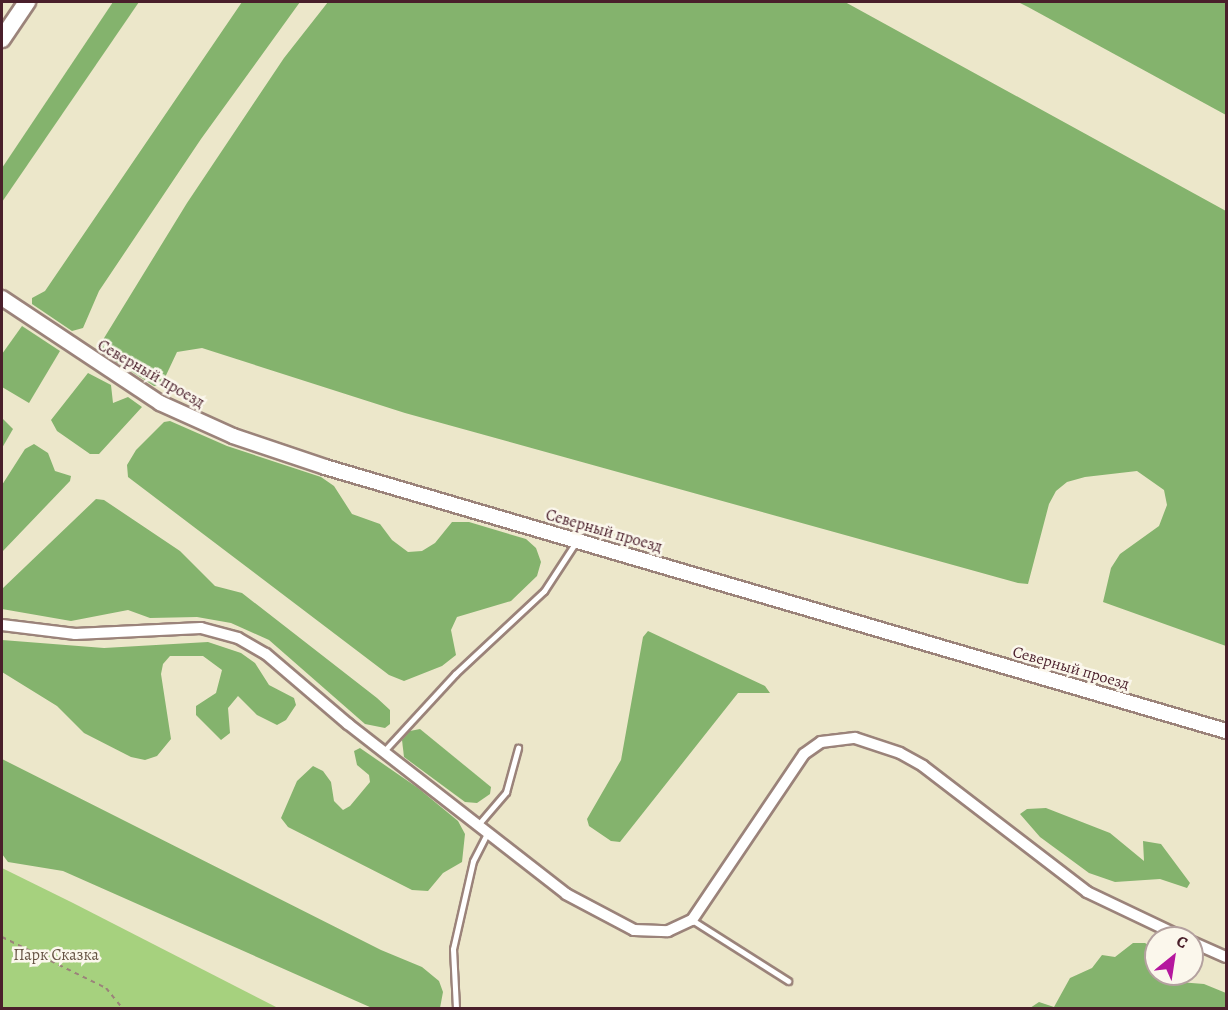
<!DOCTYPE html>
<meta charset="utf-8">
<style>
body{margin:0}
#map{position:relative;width:1228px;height:1010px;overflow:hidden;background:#ece7ca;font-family:Alegreya,serif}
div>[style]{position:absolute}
.green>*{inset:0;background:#a6d17e}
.forest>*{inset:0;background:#84b36d}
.path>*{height:2px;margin-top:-1px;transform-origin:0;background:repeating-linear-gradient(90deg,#9b837a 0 4.5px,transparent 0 9px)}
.roads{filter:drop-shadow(2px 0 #9b837a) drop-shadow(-2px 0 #9b837a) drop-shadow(0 2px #9b837a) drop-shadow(0 -2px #9b837a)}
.service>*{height:5px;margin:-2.5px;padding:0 2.5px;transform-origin:2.5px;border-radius:2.5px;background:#fff}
.minor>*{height:10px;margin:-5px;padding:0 5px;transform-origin:5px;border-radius:5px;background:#fff}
.tertiary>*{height:14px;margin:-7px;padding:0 7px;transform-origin:7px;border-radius:7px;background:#fff}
.primary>*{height:16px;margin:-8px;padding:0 8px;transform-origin:8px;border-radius:8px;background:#fff}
span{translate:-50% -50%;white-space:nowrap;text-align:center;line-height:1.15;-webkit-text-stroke:5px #fbf7ec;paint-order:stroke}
.street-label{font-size:16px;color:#4a1f2b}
.park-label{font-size:16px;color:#665444}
.frame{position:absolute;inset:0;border:3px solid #4a1f2b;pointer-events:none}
.north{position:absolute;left:1144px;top:926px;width:60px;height:60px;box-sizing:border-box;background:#fbf7ec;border:2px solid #b4a19f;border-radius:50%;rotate:30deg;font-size:16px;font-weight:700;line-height:24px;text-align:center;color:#4a1f2b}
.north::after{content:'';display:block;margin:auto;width:21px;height:27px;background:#b5179e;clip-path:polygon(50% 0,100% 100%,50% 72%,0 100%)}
</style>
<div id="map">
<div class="green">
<div style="clip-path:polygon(2px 868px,73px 903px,278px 1008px,2px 1008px)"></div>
</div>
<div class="forest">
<div style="clip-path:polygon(113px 2px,139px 2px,2px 202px,2px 168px)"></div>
<div style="clip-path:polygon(242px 2px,300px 2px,201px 139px,99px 291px,83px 328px,72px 331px,32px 304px,32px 298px,45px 291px)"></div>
<div style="clip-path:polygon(328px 2px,845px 2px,1226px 211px,1226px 646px,1103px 602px,1111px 568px,1120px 554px,1159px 526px,1167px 505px,1164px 490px,1137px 471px,1085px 477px,1067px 482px,1056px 491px,1049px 504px,1028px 584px,1018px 583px,405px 413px,202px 348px,177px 352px,161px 386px,154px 386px,104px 354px,101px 343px,187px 203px,284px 58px)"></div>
<div style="clip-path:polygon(1018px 2px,1226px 2px,1226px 115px,1028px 7px)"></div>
<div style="clip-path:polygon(22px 326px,60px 351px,29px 403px,2px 387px,2px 354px)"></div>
<div style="clip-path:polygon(88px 373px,111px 385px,113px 403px,128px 397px,142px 407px,99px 454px,90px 454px,57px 431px,51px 420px)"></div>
<div style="clip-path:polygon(2px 418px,13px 429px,2px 448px)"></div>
<div style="clip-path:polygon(170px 421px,227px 446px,321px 477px,334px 486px,352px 514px,380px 524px,392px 540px,408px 552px,422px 551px,435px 543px,452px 522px,469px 522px,526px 539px,536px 548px,541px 562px,537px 576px,511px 601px,457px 617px,451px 630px,456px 655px,442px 666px,404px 681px,389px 675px,128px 477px,127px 465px,136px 450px,164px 422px)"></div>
<div style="clip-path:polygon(34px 444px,48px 453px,55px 471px,71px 476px,70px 481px,2px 552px,2px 485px,25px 449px)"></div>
<div style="clip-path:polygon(96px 499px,104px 500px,180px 551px,215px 586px,242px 593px,377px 698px,390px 710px,390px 724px,385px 728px,365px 724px,269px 640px,231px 623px,197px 617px,150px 618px,128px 610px,71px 621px,2px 609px,2px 589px)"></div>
<div style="clip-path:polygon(648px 631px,765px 686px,770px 693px,738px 693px,620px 842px,611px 841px,589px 826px,587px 819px,621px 760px,643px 637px)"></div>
<div style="clip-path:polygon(2px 640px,104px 648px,208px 642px,241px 653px,255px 663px,269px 685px,294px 698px,296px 705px,286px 720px,277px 725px,257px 715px,238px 696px,228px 708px,230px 733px,221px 740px,196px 715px,196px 706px,216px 693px,222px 670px,203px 656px,170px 656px,163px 664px,161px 674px,171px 739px,157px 756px,145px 760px,131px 757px,84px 733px,57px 706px,2px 672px)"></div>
<div style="clip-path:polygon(420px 729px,491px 787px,490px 794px,477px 803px,465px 802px,404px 757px,402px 740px,410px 731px)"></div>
<div style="clip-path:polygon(360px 748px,418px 788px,458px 821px,465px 834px,462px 862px,443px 873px,428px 891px,412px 890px,288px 827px,281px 818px,297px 781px,313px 766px,323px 771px,331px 782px,334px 801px,343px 810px,350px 806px,370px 782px,369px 775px,357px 765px,354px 751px)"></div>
<div style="clip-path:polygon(2px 759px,381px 950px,422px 967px,439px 981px,443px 992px,440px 1008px,372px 1008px,63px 871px,8px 862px,2px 854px)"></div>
<div style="clip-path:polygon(1046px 808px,1110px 833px,1144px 861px,1143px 841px,1161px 844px,1190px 883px,1187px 888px,1160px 879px,1115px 882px,1089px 873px,1040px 837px,1020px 814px,1027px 809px)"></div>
<div style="clip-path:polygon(1133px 943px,1145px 943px,1156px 950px,1156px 974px,1182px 974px,1179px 982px,1204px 984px,1226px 993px,1226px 1008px,1030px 1008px,1039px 1002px,1054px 1007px,1070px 978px,1092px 968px,1102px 955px,1115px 957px)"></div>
</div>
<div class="path">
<div style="left:2px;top:937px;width:116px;rotate:26.1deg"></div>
<div style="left:106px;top:988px;width:26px;rotate:51deg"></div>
</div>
<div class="roads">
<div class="service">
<div style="left:384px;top:751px;width:105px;rotate:-47.3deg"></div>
<div style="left:455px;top:674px;width:122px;rotate:-43deg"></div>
<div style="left:544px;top:591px;width:59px;rotate:-56.9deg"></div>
<div style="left:477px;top:826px;width:45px;rotate:-49.5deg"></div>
<div style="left:506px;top:792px;width:46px;rotate:-74.7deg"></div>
<div style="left:692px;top:920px;width:114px;rotate:32.4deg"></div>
<div style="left:456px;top:1008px;width:59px;rotate:-92.9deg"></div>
<div style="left:453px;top:949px;width:90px;rotate:-77.2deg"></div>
<div style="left:473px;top:861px;width:30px;rotate:-63deg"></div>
</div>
<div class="minor">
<div style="left:2px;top:625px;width:74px;rotate:7deg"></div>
<div style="left:75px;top:634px;width:126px;rotate:-2.7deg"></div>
<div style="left:201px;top:628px;width:38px;rotate:15deg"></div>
<div style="left:238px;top:638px;width:32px;rotate:30deg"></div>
<div style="left:266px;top:654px;width:108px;rotate:40.5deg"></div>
<div style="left:348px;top:724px;width:276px;rotate:37.9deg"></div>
<div style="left:566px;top:894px;width:77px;rotate:27.9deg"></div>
<div style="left:634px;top:930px;width:34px;rotate:2deg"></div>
<div style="left:668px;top:931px;width:26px;rotate:-25deg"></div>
<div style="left:692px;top:920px;width:200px;rotate:-56deg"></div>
<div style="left:804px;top:754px;width:21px;rotate:-35deg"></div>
<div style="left:821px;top:742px;width:34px;rotate:-7deg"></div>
<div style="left:855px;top:738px;width:47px;rotate:18.4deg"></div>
<div style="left:900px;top:753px;width:26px;rotate:29deg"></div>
<div style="left:923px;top:766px;width:207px;rotate:37.5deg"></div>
<div style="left:1087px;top:892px;width:107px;rotate:25.4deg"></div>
<div style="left:1192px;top:942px;width:37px;rotate:24deg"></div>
</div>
<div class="tertiary">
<div style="left:2px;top:298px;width:190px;rotate:33.6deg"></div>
<div style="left:160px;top:403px;width:80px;rotate:24.3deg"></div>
<div style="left:233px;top:436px;width:97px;rotate:18.6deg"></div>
<div style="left:325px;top:467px;width:939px;rotate:16.33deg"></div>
</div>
<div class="primary">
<div style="left:2px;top:39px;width:45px;rotate:-56deg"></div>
</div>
</div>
<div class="street-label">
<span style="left:151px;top:374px;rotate:30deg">Северный проезд</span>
<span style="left:604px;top:531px;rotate:16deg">Северный проезд</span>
<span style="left:1071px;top:668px;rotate:16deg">Северный проезд</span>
</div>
<div class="park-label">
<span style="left:56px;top:955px">Парк Сказка</span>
</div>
<div class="frame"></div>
<div class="north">С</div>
</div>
